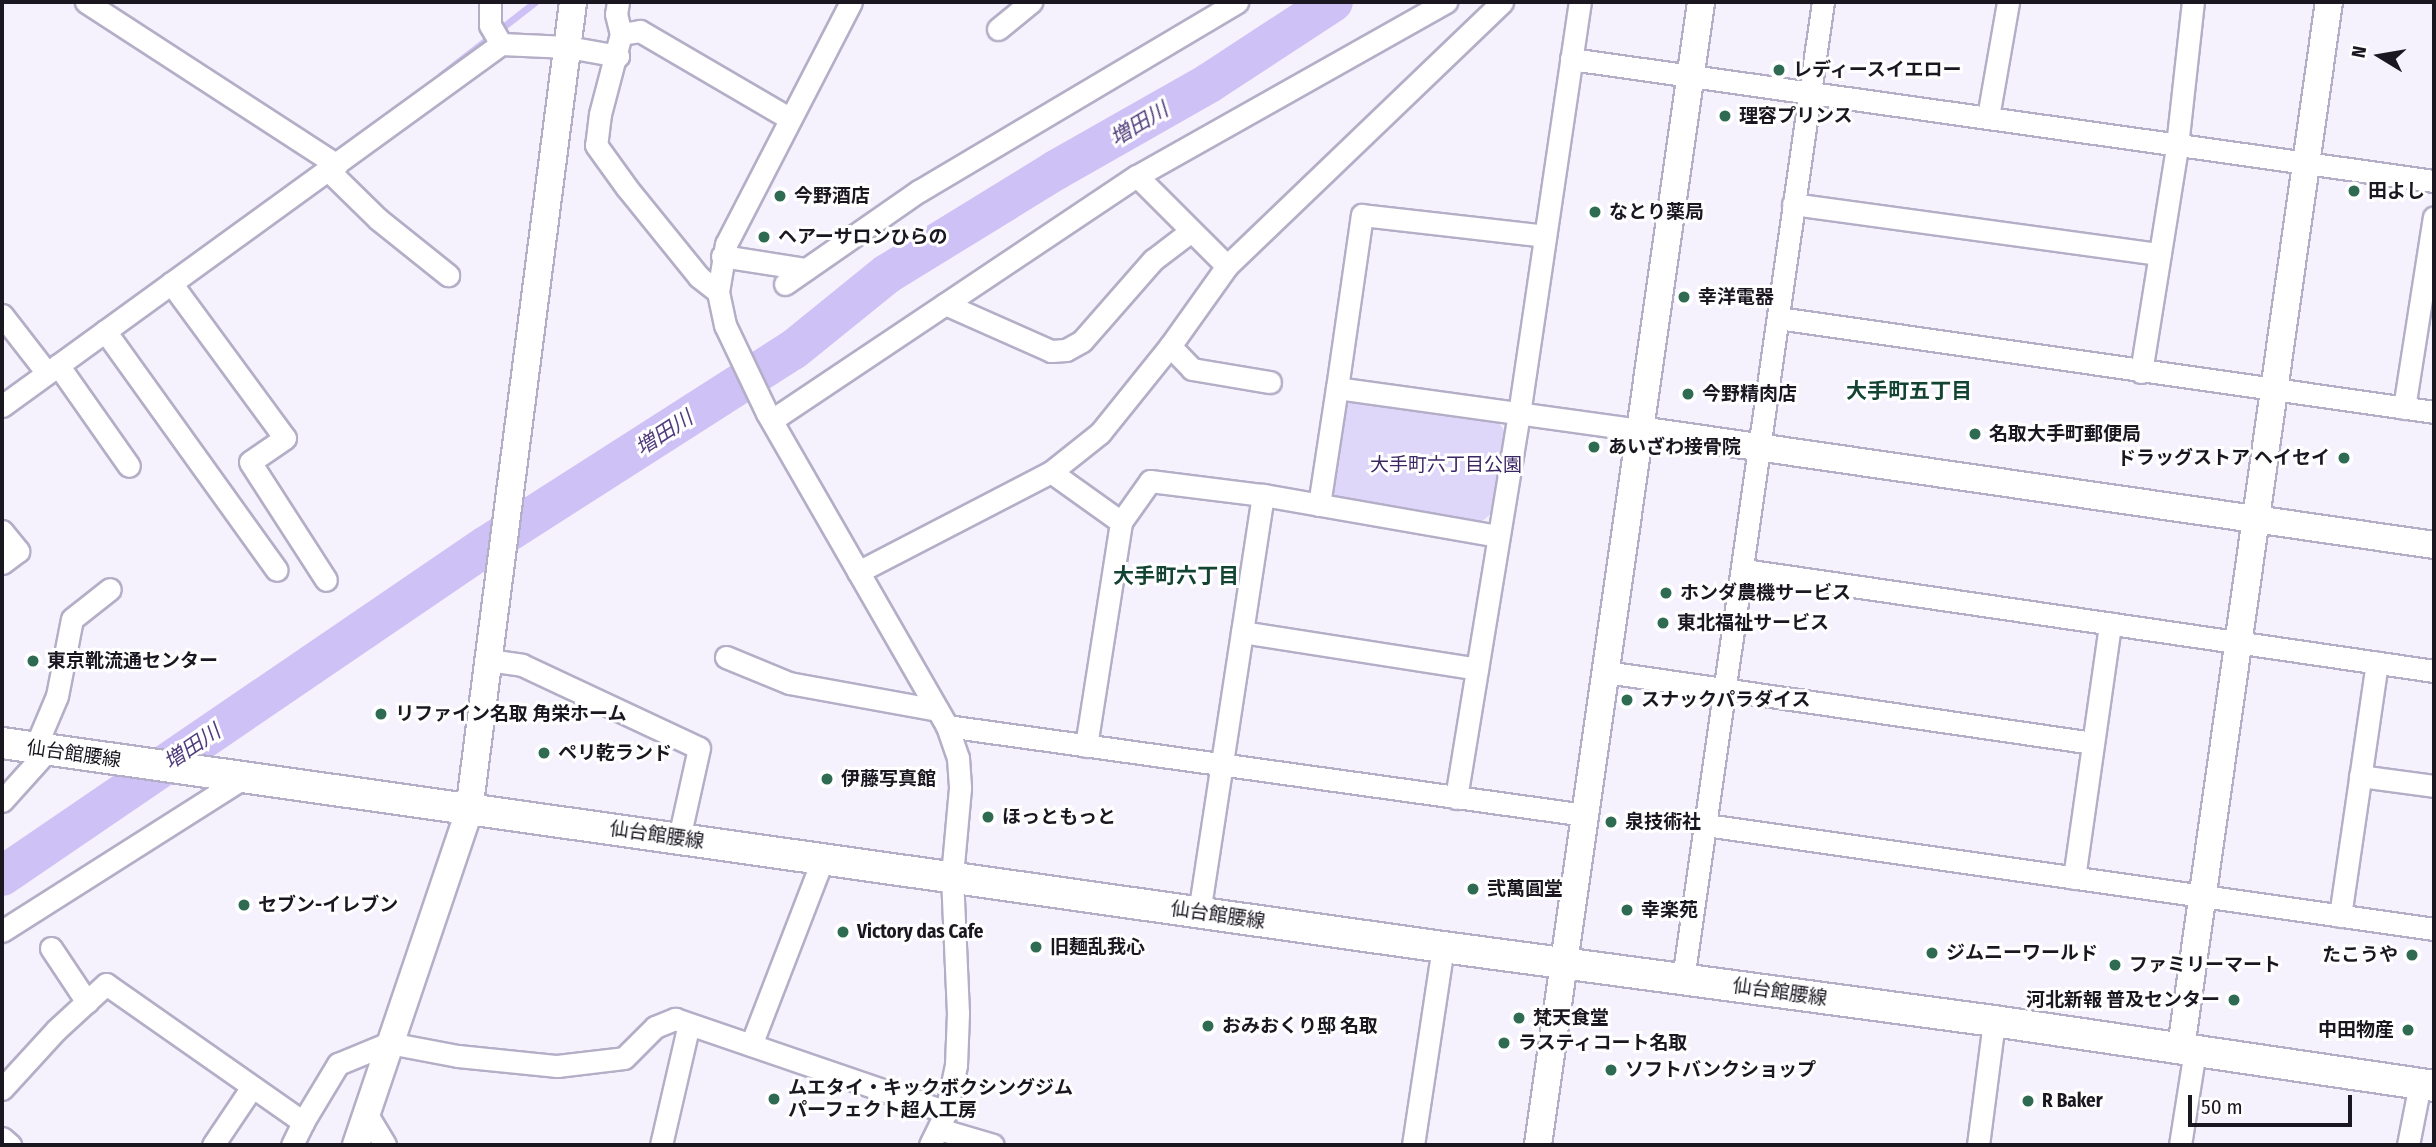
<!DOCTYPE html>
<meta charset="utf-8">
<style>
body{margin:0}
#map{position:relative;width:2436px;height:1147px;overflow:hidden;background:#f5f2fd;font-family:"Fira Sans Condensed","Noto Sans JP",sans-serif}
div>[style]{position:absolute}
.green>*{inset:0;background:#dfd7f9}
.stream>*{height:7px;margin:-3.5px;padding:0 3.5px;transform-origin:3.5px;border-radius:3.5px;background:#cec1f6}
.river>*{height:40px;margin:-20px;padding:0 20px;transform-origin:20px;border-radius:20px;background:#cec1f6}
.roads{filter:drop-shadow(2px 0 #b4aec7) drop-shadow(-2px 0 #b4aec7) drop-shadow(0 2px #b4aec7) drop-shadow(0 -2px #b4aec7)}
.minor>*{height:21px;margin:-10.5px;padding:0 10.5px;transform-origin:10.5px;border-radius:10.5px;background:#fff}
.tertiary>*{height:26px;margin:-13px;padding:0 13px;transform-origin:13px;border-radius:13px;background:#fff}
.secondary>*{height:30px;margin:-15px;padding:0 15px;transform-origin:15px;border-radius:15px;background:#fff}
.dots>*{width:19px;height:19px;translate:-50% -50%;box-sizing:border-box;border:4px solid #fff;border-radius:50%}
span{translate:-50% -50%;white-space:nowrap;text-align:center;line-height:1.15;-webkit-text-stroke:6px #fff;paint-order:stroke}
.poi-label{font-size:19px;color:#1a1720;font-weight:700}
.left{translate:0 -50%;text-align:left}
.right{translate:-100% -50%;text-align:right}
.park-label{font-size:19px;color:#3b2664}
.street-label{font-size:19px;color:#1a1720}
.water-label{font-size:21px;color:#513d7d;font-style:italic}
.neighbourhood-label{font-size:21px;color:#134332;font-weight:700}
.frame{position:absolute;inset:0;border:4px solid #1a1720;pointer-events:none}
.north{position:absolute;left:2345px;top:21px;width:70px;height:70px;-webkit-text-stroke:5px #fff;paint-order:stroke;rotate:281deg;font-size:19px;font-weight:700;line-height:28px;text-align:center;color:#1a1720}
.north::after{content:'';display:block;margin:auto;width:24px;height:32px;background:#1a1720;clip-path:polygon(50% 0,100% 100%,50% 72%,0 100%)}
.scale{position:absolute;left:2188px;top:1095px;width:164px;height:32px;box-sizing:border-box;border:4px solid #1a1720;border-top:0;padding-left:9px;font-size:21px;line-height:24px;white-space:nowrap;color:#1a1720;-webkit-text-stroke:5px #fff;paint-order:stroke}
</style>
<div id="map">
<div class="green">
<div style="clip-path:polygon(1346px 401px,1497px 420px,1506px 433px,1492px 513px,1480px 523px,1336px 500px,1330px 491px)"></div>
</div>
<div class="stream">
<div style="left:441px;top:75px;width:119px;rotate:-37.8deg"></div>
</div>
<div class="river">
<div style="left:2px;top:876px;width:586px;rotate:-34.29deg"></div>
<div style="left:486px;top:546px;width:364px;rotate:-32.6deg"></div>
<div style="left:793px;top:350px;width:121px;rotate:-39deg"></div>
<div style="left:887px;top:274px;width:198px;rotate:-31.6deg"></div>
<div style="left:1056px;top:170px;width:176px;rotate:-29.6deg"></div>
<div style="left:1209px;top:83px;width:148px;rotate:-33.2deg"></div>
</div>
<div class="roads">
<div class="minor">
<div style="left:86px;top:2px;width:299px;rotate:33deg"></div>
<div style="left:490px;top:2px;width:23px;rotate:90deg"></div>
<div style="left:490px;top:25px;width:22px;rotate:60deg"></div>
<div style="left:618px;top:2px;width:12px;rotate:99deg"></div>
<div style="left:616px;top:14px;width:21px;rotate:76deg"></div>
<div style="left:621px;top:34px;width:83px;rotate:104.7deg"></div>
<div style="left:600px;top:114px;width:31px;rotate:97deg"></div>
<div style="left:596px;top:145px;width:53px;rotate:54.2deg"></div>
<div style="left:627px;top:188px;width:114px;rotate:51deg"></div>
<div style="left:699px;top:277px;width:24px;rotate:38deg"></div>
<div style="left:851px;top:2px;width:272px;rotate:117.3deg"></div>
<div style="left:726px;top:244px;width:49px;rotate:99.5deg"></div>
<div style="left:718px;top:292px;width:34px;rotate:78deg"></div>
<div style="left:725px;top:325px;width:98px;rotate:64.5deg"></div>
<div style="left:767px;top:413px;width:361px;rotate:60.1deg"></div>
<div style="left:947px;top:726px;width:34px;rotate:71deg"></div>
<div style="left:958px;top:758px;width:30px;rotate:86deg"></div>
<div style="left:960px;top:788px;width:88px;rotate:95.2deg"></div>
<div style="left:952px;top:876px;width:137px;rotate:87.5deg"></div>
<div style="left:958px;top:1013px;width:52px;rotate:92.2deg"></div>
<div style="left:956px;top:1065px;width:48px;rotate:102deg"></div>
<div style="left:946px;top:1112px;width:37px;rotate:116deg"></div>
<div style="left:998px;top:29px;width:43px;rotate:-39.3deg"></div>
<div style="left:621px;top:34px;width:19px;rotate:-9deg"></div>
<div style="left:640px;top:31px;width:173px;rotate:30.3deg"></div>
<div style="left:1571px;top:59px;width:872px;rotate:8.05deg"></div>
<div style="left:1988px;top:117px;width:117px;rotate:-80.1deg"></div>
<div style="left:329px;top:171px;width:69px;rotate:44.4deg"></div>
<div style="left:378px;top:219px;width:90px;rotate:38.7deg"></div>
<div style="left:1137px;top:176px;width:127px;rotate:45deg"></div>
<div style="left:1793px;top:204px;width:370px;rotate:7.8deg"></div>
<div style="left:722px;top:256px;width:85px;rotate:8.8deg"></div>
<div style="left:171px;top:283px;width:192px;rotate:53.7deg"></div>
<div style="left:285px;top:438px;width:42px;rotate:145.6deg"></div>
<div style="left:250px;top:462px;width:140px;rotate:57.2deg"></div>
<div style="left:785px;top:284px;width:163px;rotate:-34.8deg"></div>
<div style="left:919px;top:191px;width:370px;rotate:-30.7deg"></div>
<div style="left:945px;top:304px;width:116px;rotate:23.9deg"></div>
<div style="left:1051px;top:351px;width:15px;rotate:-4deg"></div>
<div style="left:1066px;top:350px;width:18px;rotate:-29deg"></div>
<div style="left:1082px;top:341px;width:108px;rotate:-48.8deg"></div>
<div style="left:1153px;top:260px;width:48px;rotate:-37.3deg"></div>
<div style="left:2px;top:315px;width:73px;rotate:52.2deg"></div>
<div style="left:1778px;top:318px;width:663px;rotate:8.15deg"></div>
<div style="left:105px;top:331px;width:294px;rotate:54.3deg"></div>
<div style="left:1170px;top:346px;width:32px;rotate:46deg"></div>
<div style="left:1192px;top:369px;width:79px;rotate:9.5deg"></div>
<div style="left:58px;top:365px;width:123px;rotate:54.9deg"></div>
<div style="left:2141px;top:372px;width:229px;rotate:-80.9deg"></div>
<div style="left:2177px;top:146px;width:145px;rotate:-83.7deg"></div>
<div style="left:1337px;top:388px;width:175px;rotate:-81.8deg"></div>
<div style="left:1362px;top:215px;width:184px;rotate:6.5deg"></div>
<div style="left:2px;top:406px;width:616px;rotate:-35.96deg"></div>
<div style="left:501px;top:44px;width:67px;rotate:2.6deg"></div>
<div style="left:568px;top:47px;width:51px;rotate:10.2deg"></div>
<div style="left:2404px;top:408px;width:193px;rotate:-81.1deg"></div>
<div style="left:772px;top:420px;width:439px;rotate:-33.8deg"></div>
<div style="left:1137px;top:176px;width:355px;rotate:-29.4deg"></div>
<div style="left:1051px;top:472px;width:63px;rotate:-38.5deg"></div>
<div style="left:1100px;top:433px;width:112px;rotate:-51.2deg"></div>
<div style="left:1170px;top:346px;width:98px;rotate:-54.5deg"></div>
<div style="left:1227px;top:266px;width:381px;rotate:-43.8deg"></div>
<div style="left:1319px;top:505px;width:118px;rotate:-81.3deg"></div>
<div style="left:1337px;top:388px;width:306px;rotate:7.9deg"></div>
<div style="left:2px;top:531px;width:26px;rotate:51deg"></div>
<div style="left:18px;top:551px;width:20px;rotate:143deg"></div>
<div style="left:1744px;top:570px;width:697px;rotate:8.33deg"></div>
<div style="left:858px;top:572px;width:217px;rotate:-27.4deg"></div>
<div style="left:1051px;top:472px;width:86px;rotate:35.5deg"></div>
<div style="left:1121px;top:522px;width:50px;rotate:-54.7deg"></div>
<div style="left:1150px;top:481px;width:114px;rotate:7.1deg"></div>
<div style="left:1263px;top:495px;width:238px;rotate:9.9deg"></div>
<div style="left:1242px;top:632px;width:238px;rotate:8.9deg"></div>
<div style="left:726px;top:657px;width:68px;rotate:22.4deg"></div>
<div style="left:789px;top:683px;width:151px;rotate:10.3deg"></div>
<div style="left:488px;top:660px;width:34px;rotate:8deg"></div>
<div style="left:522px;top:665px;width:195px;rotate:25.1deg"></div>
<div style="left:699px;top:748px;width:92px;rotate:102.5deg"></div>
<div style="left:1606px;top:672px;width:492px;rotate:8.3deg"></div>
<div style="left:947px;top:726px;width:644px;rotate:7.94deg"></div>
<div style="left:1086px;top:746px;width:227px;rotate:-81.1deg"></div>
<div style="left:35px;top:748px;width:56px;rotate:-67.1deg"></div>
<div style="left:57px;top:696px;width:78px;rotate:-79deg"></div>
<div style="left:72px;top:619px;width:48px;rotate:-38.3deg"></div>
<div style="left:2360px;top:776px;width:75px;rotate:7.7deg"></div>
<div style="left:1456px;top:798px;width:389px;rotate:-80.7deg"></div>
<div style="left:1519px;top:414px;width:416px;rotate:-81.6deg"></div>
<div style="left:2px;top:801px;width:69px;rotate:-48deg"></div>
<div style="left:1706px;top:825px;width:735px;rotate:8.13deg"></div>
<div style="left:2074px;top:878px;width:257px;rotate:-81.9deg"></div>
<div style="left:1199px;top:913px;width:423px;rotate:-81.3deg"></div>
<div style="left:2340px;top:916px;width:256px;rotate:-81.7deg"></div>
<div style="left:2px;top:931px;width:285px;rotate:-32.4deg"></div>
<div style="left:51px;top:948px;width:65px;rotate:56.3deg"></div>
<div style="left:1683px;top:979px;width:987px;rotate:-81.85deg"></div>
<div style="left:751px;top:1045px;width:200px;rotate:-68.9deg"></div>
<div style="left:2px;top:1089px;width:80px;rotate:-47.5deg"></div>
<div style="left:56px;top:1030px;width:68px;rotate:-42.6deg"></div>
<div style="left:106px;top:984px;width:241px;rotate:35deg"></div>
<div style="left:303px;top:1122px;width:68px;rotate:-58.9deg"></div>
<div style="left:338px;top:1064px;width:55px;rotate:-22.4deg"></div>
<div style="left:389px;top:1043px;width:70px;rotate:10.7deg"></div>
<div style="left:458px;top:1056px;width:100px;rotate:5.8deg"></div>
<div style="left:557px;top:1066px;width:67px;rotate:-6.8deg"></div>
<div style="left:624px;top:1058px;width:44px;rotate:-45deg"></div>
<div style="left:655px;top:1027px;width:22px;rotate:-22deg"></div>
<div style="left:675px;top:1019px;width:287px;rotate:18.9deg"></div>
<div style="left:366px;top:1113px;width:37px;rotate:59deg"></div>
<div style="left:939px;top:1129px;width:56px;rotate:16.5deg"></div>
<div style="left:2px;top:1138px;width:11px;rotate:41deg"></div>
<div style="left:213px;top:1145px;width:70px;rotate:-56.1deg"></div>
<div style="left:292px;top:1145px;width:25px;rotate:-64deg"></div>
<div style="left:661px;top:1145px;width:124px;rotate:-77deg"></div>
<div style="left:1413px;top:1145px;width:200px;rotate:-81.4deg"></div>
<div style="left:1978px;top:1145px;width:125px;rotate:-82.6deg"></div>
<div style="left:2180px;top:1145px;width:96px;rotate:-81deg"></div>
<div style="left:2408px;top:1145px;width:62px;rotate:-78.9deg"></div>
</div>
<div class="tertiary">
<div style="left:1640px;top:430px;width:802px;rotate:8.24deg"></div>
<div style="left:2181px;top:1048px;width:1056px;rotate:-81.95deg"></div>
<div style="left:356px;top:1145px;width:353px;rotate:-71.3deg"></div>
<div style="left:469px;top:811px;width:816px;rotate:-82.67deg"></div>
<div style="left:1538px;top:1145px;width:1155px;rotate:-81.88deg"></div>
</div>
<div class="secondary">
<div style="left:2px;top:743px;width:1455px;rotate:8.06deg"></div>
<div style="left:1443px;top:947px;width:556px;rotate:7.65deg"></div>
<div style="left:1994px;top:1021px;width:445px;rotate:8.4deg"></div>
</div>
</div>
<div class="dots">
<div style="left:1779px;top:70px;background:#2f6a53"></div>
<div style="left:1725px;top:116px;background:#2f6a53"></div>
<div style="left:2354px;top:191px;background:#2f6a53"></div>
<div style="left:780px;top:196px;background:#2f6a53"></div>
<div style="left:1595px;top:212px;background:#2f6a53"></div>
<div style="left:764px;top:237px;background:#2f6a53"></div>
<div style="left:1684px;top:297px;background:#2f6a53"></div>
<div style="left:1688px;top:394px;background:#2f6a53"></div>
<div style="left:1975px;top:434px;background:#2f6a53"></div>
<div style="left:1594px;top:447px;background:#2f6a53"></div>
<div style="left:2344px;top:458px;background:#2f6a53"></div>
<div style="left:1666px;top:593px;background:#2f6a53"></div>
<div style="left:1663px;top:623px;background:#2f6a53"></div>
<div style="left:33px;top:661px;background:#2f6a53"></div>
<div style="left:1627px;top:700px;background:#2f6a53"></div>
<div style="left:381px;top:714px;background:#2f6a53"></div>
<div style="left:544px;top:753px;background:#2f6a53"></div>
<div style="left:827px;top:779px;background:#2f6a53"></div>
<div style="left:988px;top:817px;background:#2f6a53"></div>
<div style="left:1611px;top:822px;background:#2f6a53"></div>
<div style="left:1473px;top:889px;background:#2f6a53"></div>
<div style="left:244px;top:905px;background:#2f6a53"></div>
<div style="left:1627px;top:910px;background:#2f6a53"></div>
<div style="left:843px;top:932px;background:#2f6a53"></div>
<div style="left:1036px;top:947px;background:#2f6a53"></div>
<div style="left:1932px;top:953px;background:#2f6a53"></div>
<div style="left:2412px;top:955px;background:#2f6a53"></div>
<div style="left:2115px;top:965px;background:#2f6a53"></div>
<div style="left:2234px;top:1000px;background:#2f6a53"></div>
<div style="left:1519px;top:1018px;background:#2f6a53"></div>
<div style="left:1208px;top:1026px;background:#2f6a53"></div>
<div style="left:2408px;top:1030px;background:#2f6a53"></div>
<div style="left:1504px;top:1043px;background:#2f6a53"></div>
<div style="left:1611px;top:1070px;background:#2f6a53"></div>
<div style="left:774px;top:1099px;background:#2f6a53"></div>
<div style="left:2028px;top:1101px;background:#2f6a53"></div>
</div>
<div class="poi-label">
<span class="left" style="left:1793px;top:70px">レディースイエロー</span>
<span class="left" style="left:1739px;top:116px">理容プリンス</span>
<span class="left" style="left:2368px;top:191px">田よし</span>
<span class="left" style="left:794px;top:196px">今野酒店</span>
<span class="left" style="left:1609px;top:212px">なとり薬局</span>
<span class="left" style="left:778px;top:237px">ヘアーサロンひらの</span>
<span class="left" style="left:1698px;top:297px">幸洋電器</span>
<span class="left" style="left:1702px;top:394px">今野精肉店</span>
<span class="left" style="left:1989px;top:434px">名取大手町郵便局</span>
<span class="left" style="left:1608px;top:447px">あいざわ接骨院</span>
<span class="right" style="left:2330px;top:458px">ドラッグストア ヘイセイ</span>
<span class="left" style="left:1680px;top:593px">ホンダ農機サービス</span>
<span class="left" style="left:1677px;top:623px">東北福祉サービス</span>
<span class="left" style="left:47px;top:661px">東京靴流通センター</span>
<span class="left" style="left:1641px;top:700px">スナックパラダイス</span>
<span class="left" style="left:395px;top:714px">リファイン名取 角栄ホーム</span>
<span class="left" style="left:558px;top:753px">ペリ乾ランド</span>
<span class="left" style="left:841px;top:779px">伊藤写真館</span>
<span class="left" style="left:1002px;top:817px">ほっともっと</span>
<span class="left" style="left:1625px;top:822px">泉技術社</span>
<span class="left" style="left:1487px;top:889px">弐萬圓堂</span>
<span class="left" style="left:258px;top:905px">セブン-イレブン</span>
<span class="left" style="left:1641px;top:910px">幸楽苑</span>
<span class="left" style="left:857px;top:932px">Victory das Cafe</span>
<span class="left" style="left:1050px;top:947px">旧麺乱我心</span>
<span class="left" style="left:1946px;top:953px">ジムニーワールド</span>
<span class="right" style="left:2398px;top:955px">たこうや</span>
<span class="left" style="left:2129px;top:965px">ファミリーマート</span>
<span class="right" style="left:2220px;top:1000px">河北新報 普及センター</span>
<span class="left" style="left:1533px;top:1018px">梵天食堂</span>
<span class="left" style="left:1222px;top:1026px">おみおくり邸 名取</span>
<span class="right" style="left:2394px;top:1030px">中田物産</span>
<span class="left" style="left:1518px;top:1043px">ラスティコート名取</span>
<span class="left" style="left:1625px;top:1070px">ソフトバンクショップ</span>
<span class="left" style="left:788px;top:1099px">ムエタイ・キックボクシングジム<br>パーフェクト超人工房</span>
<span class="left" style="left:2042px;top:1101px">R Baker</span>
</div>
<div class="park-label">
<span style="left:1446px;top:465px">大手町六丁目公園</span>
</div>
<div class="street-label">
<span style="left:74px;top:754px;rotate:8deg">仙台館腰線</span>
<span style="left:657px;top:835px;rotate:8deg">仙台館腰線</span>
<span style="left:1218px;top:915px;rotate:8deg">仙台館腰線</span>
<span style="left:1780px;top:992px;rotate:8deg">仙台館腰線</span>
</div>
<div class="water-label">
<span style="left:1139px;top:124px;rotate:-31deg">増田川</span>
<span style="left:664px;top:433px;rotate:-33deg">増田川</span>
<span style="left:192px;top:747px;rotate:-34deg">増田川</span>
</div>
<div class="neighbourhood-label">
<span style="left:1909px;top:391px">大手町五丁目</span>
<span style="left:1176px;top:576px">大手町六丁目</span>
</div>
<div class="frame"></div>
<div class="north">N</div>
<div class="scale">50 m</div>
</div>
